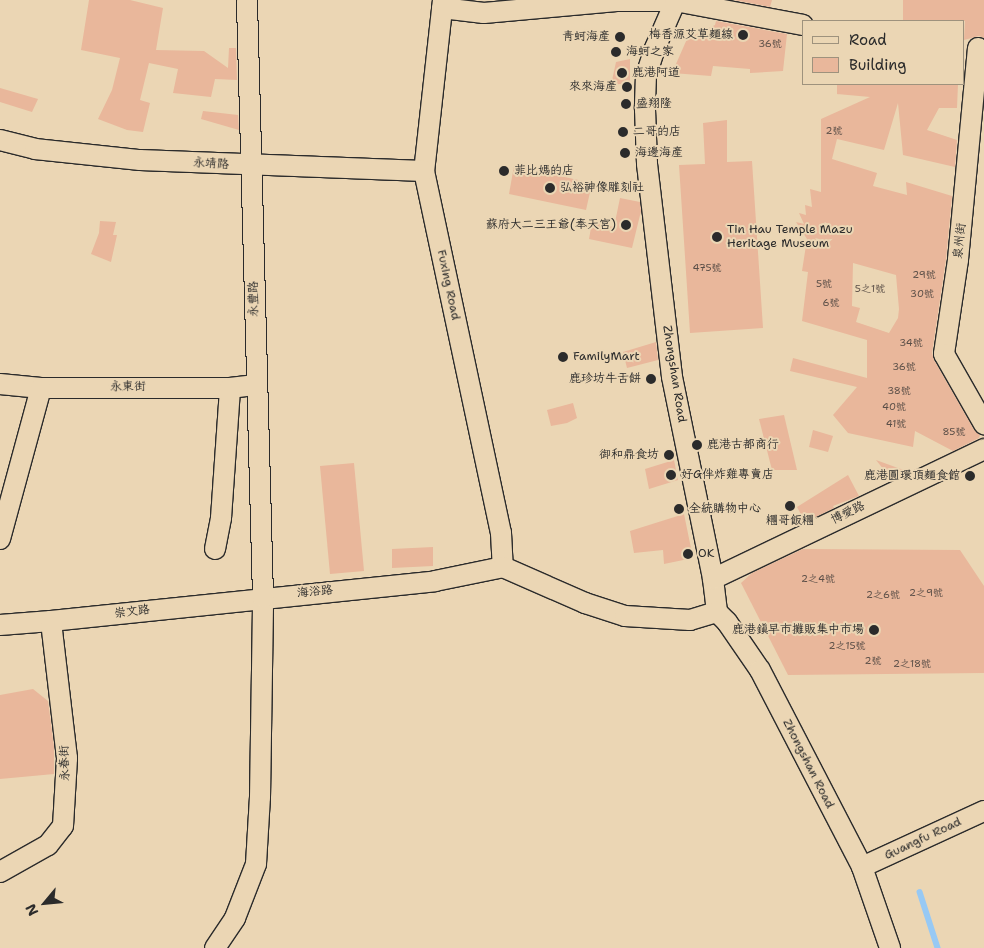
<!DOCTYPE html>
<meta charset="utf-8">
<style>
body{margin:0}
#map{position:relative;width:984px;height:948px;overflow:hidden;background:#ebd6b4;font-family:"Shantell Sans","LXGW WenKai TC",sans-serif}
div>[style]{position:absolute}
.stream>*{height:5.5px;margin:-2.75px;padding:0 2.75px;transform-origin:2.75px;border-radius:2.75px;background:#97c9f4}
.building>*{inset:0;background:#e9b79b}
.roads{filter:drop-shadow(1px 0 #2b2b2b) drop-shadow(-1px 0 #2b2b2b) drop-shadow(0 1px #2b2b2b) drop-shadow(0 -1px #2b2b2b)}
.minor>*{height:20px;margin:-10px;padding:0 10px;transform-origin:10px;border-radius:10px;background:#ebd6b4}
.dots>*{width:14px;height:14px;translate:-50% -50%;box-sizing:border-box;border:2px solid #ebd6b4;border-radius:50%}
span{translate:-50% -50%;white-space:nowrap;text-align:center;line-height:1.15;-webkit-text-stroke:4px #ebd6b4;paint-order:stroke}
.number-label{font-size:10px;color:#5a4e47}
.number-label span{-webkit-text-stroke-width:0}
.poi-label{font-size:12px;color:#2b2b2b}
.right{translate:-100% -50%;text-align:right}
.left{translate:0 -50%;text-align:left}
.street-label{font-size:12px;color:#2b2b2b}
.legend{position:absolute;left:802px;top:20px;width:162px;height:65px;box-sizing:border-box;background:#ebd6b4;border:1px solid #9e927d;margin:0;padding:6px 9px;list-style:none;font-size:15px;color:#2b2b2b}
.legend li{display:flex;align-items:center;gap:10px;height:25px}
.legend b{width:25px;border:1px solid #9e927d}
.north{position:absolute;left:20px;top:878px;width:50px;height:50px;-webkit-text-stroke:4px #ebd6b4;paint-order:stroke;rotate:242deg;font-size:14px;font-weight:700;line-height:20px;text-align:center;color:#2b2b2b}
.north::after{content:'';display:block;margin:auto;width:18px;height:22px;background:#2b2b2b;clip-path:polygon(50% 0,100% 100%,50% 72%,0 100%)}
</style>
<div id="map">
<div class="stream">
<div style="left:920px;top:892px;width:59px;rotate:72.2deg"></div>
</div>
<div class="building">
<div style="clip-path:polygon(89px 0,130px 0,163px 8px,156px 50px,204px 51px,228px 68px,229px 48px,236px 48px,237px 80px,215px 79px,211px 97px,173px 93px,178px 69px,149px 63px,140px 100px,150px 103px,143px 132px,127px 130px,98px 119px,112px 90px,120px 58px,81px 50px)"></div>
<div style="clip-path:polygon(734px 0,772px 0,770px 7px)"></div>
<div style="clip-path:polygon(903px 0,984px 0,984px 38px,979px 36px,964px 40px,965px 21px,903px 21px)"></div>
<div style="clip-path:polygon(716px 21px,787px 34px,783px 71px,750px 73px,750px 69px,713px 66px,711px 76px,672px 73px,687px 39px,715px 25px)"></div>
<div style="clip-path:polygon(630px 59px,630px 83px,611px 85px,616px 62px)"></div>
<div style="clip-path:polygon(evenodd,837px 84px,958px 84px,957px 108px,939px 108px,927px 130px,957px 140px,955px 167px,903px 155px,898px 103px,884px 150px,837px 139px,832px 159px,877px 173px,873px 186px,907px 195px,906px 182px,952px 196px,946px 259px,932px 353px,934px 360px,974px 430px,980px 435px,979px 438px,953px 451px,915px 431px,913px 447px,848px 433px,833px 415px,857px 387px,790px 371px,793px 358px,867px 378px,867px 340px,802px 321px,808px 272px,802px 271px,807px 239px,796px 222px,804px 224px,799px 213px,806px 215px,805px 205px,812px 207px,810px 189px,821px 192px,821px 119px,870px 97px,837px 94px,837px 84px,853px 263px,896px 275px,899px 309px,898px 318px,889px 333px,856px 322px,860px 308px,852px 306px,853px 263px)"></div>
<div style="clip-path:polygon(0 88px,38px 99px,32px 112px,0 102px)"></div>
<div style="clip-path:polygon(203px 111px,238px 115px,239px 130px,201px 119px)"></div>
<div style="clip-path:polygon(727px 120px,727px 162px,752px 161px,763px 328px,690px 333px,679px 165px,705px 164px,703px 123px)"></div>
<div style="clip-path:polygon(514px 166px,592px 183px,586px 210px,509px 194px)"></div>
<div style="clip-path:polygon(620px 198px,640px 202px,641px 211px,632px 248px,589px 239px,592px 222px,614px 227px)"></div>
<div style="clip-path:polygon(100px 221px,116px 222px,113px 235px,117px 235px,111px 262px,91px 254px,99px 233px)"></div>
<div style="clip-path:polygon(656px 342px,658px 360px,627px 368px,623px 352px)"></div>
<div style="clip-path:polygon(573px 403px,577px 418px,567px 423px,551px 426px,547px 410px)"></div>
<div style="clip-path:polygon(784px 415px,797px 470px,772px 470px,759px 419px)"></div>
<div style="clip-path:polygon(813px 430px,833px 436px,828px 452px,809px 447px)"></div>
<div style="clip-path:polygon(674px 460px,678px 480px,649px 489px,645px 469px)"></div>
<div style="clip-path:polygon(876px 460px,909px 472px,892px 480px)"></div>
<div style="clip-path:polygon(354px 463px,364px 571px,330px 574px,320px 466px)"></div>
<div style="clip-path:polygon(848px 475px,859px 496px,833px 506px,834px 508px,805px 522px,797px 507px)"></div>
<div style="clip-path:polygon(684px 514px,693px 558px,664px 564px,663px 550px,634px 553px,630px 531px)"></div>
<div style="clip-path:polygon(433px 547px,433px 566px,392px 568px,392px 549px)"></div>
<div style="clip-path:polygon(803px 549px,960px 550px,984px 586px,984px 673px,788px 675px,741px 583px,752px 573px)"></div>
<div style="clip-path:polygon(33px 689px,48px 701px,54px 747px,54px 774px,0 779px,0 695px)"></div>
</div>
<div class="roads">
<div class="minor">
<div style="left:443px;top:0;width:172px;rotate:96.3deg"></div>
<div style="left:424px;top:171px;width:370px;rotate:78deg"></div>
<div style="left:501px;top:533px;width:34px;rotate:87deg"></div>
<div style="left:676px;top:0;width:52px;rotate:113.6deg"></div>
<div style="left:655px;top:48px;width:28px;rotate:108deg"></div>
<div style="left:646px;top:75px;width:34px;rotate:92deg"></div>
<div style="left:645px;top:109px;width:55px;rotate:87.9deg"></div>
<div style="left:647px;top:164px;width:214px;rotate:83.3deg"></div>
<div style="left:672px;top:377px;width:206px;rotate:78.5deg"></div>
<div style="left:713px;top:579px;width:33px;rotate:83deg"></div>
<div style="left:717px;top:612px;width:14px;rotate:45deg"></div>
<div style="left:727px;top:622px;width:58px;rotate:55.5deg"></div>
<div style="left:760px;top:670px;width:222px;rotate:62.6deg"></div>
<div style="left:862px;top:867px;width:86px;rotate:70.9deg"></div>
<div style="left:442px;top:8px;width:42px;rotate:6.8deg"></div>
<div style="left:484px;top:13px;width:133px;rotate:-5.2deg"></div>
<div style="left:616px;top:1px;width:59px"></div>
<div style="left:675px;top:1px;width:130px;rotate:10.6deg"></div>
<div style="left:978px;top:48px;width:213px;rotate:95.4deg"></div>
<div style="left:958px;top:260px;width:95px;rotate:98.5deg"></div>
<div style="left:944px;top:354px;width:81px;rotate:60.3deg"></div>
<div style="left:0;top:140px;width:36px;rotate:14deg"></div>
<div style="left:35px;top:149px;width:106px;rotate:6deg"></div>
<div style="left:140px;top:160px;width:284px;rotate:2.2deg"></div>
<div style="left:0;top:384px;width:41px;rotate:5.6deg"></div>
<div style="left:41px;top:388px;width:189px"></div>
<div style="left:230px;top:388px;width:26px;rotate:-7deg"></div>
<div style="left:0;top:539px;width:156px;rotate:-74.8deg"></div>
<div style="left:215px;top:549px;width:32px;rotate:-79deg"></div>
<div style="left:221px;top:518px;width:130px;rotate:-86deg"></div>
<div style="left:713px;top:579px;width:301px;rotate:-25.6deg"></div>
<div style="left:0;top:625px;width:51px;rotate:-4.5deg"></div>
<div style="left:51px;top:621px;width:386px;rotate:-5.9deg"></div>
<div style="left:435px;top:581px;width:69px;rotate:-11.6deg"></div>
<div style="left:503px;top:567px;width:90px;rotate:23.7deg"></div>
<div style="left:585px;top:603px;width:42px;rotate:18deg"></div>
<div style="left:625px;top:616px;width:65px;rotate:3.5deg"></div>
<div style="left:690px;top:620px;width:28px;rotate:-17deg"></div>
<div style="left:862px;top:867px;width:134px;rotate:-24.7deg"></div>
<div style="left:0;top:872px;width:55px;rotate:-29.4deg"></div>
<div style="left:48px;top:845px;width:24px;rotate:-52deg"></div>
<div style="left:63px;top:826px;width:68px;rotate:-86.6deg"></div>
<div style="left:67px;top:758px;width:138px;rotate:-96.7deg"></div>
<div style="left:215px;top:948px;width:36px;rotate:-56deg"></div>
<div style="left:235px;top:918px;width:58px;rotate:-68.7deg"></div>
<div style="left:256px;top:864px;width:67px;rotate:-86.6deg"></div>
<div style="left:260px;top:797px;width:200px;rotate:-89.1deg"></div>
<div style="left:263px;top:597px;width:597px;rotate:-91.54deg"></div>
</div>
</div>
<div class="dots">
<div style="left:743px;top:35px;background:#2b2b2b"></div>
<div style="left:620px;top:37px;background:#2b2b2b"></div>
<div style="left:616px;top:52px;background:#2b2b2b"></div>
<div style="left:622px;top:73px;background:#2b2b2b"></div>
<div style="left:627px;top:87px;background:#2b2b2b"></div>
<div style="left:626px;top:104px;background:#2b2b2b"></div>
<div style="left:623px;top:132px;background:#2b2b2b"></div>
<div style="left:625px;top:153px;background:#2b2b2b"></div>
<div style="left:504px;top:171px;background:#2b2b2b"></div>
<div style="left:550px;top:188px;background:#2b2b2b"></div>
<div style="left:626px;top:225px;background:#2b2b2b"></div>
<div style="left:717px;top:237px;background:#2b2b2b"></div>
<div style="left:563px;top:357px;background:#2b2b2b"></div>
<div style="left:651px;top:379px;background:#2b2b2b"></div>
<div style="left:697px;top:445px;background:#2b2b2b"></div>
<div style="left:669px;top:455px;background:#2b2b2b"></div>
<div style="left:671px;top:475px;background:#2b2b2b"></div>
<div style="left:970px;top:476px;background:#2b2b2b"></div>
<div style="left:790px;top:506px;background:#2b2b2b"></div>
<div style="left:679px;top:509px;background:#2b2b2b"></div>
<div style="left:688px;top:554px;background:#2b2b2b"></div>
<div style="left:874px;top:630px;background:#2b2b2b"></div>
</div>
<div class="number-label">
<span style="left:770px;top:44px">36號</span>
<span style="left:834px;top:131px">2號</span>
<span style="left:707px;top:268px">475號</span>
<span style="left:924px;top:275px">29號</span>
<span style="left:824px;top:284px">5號</span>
<span style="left:870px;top:289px">5之1號</span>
<span style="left:922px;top:294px">30號</span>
<span style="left:831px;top:303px">6號</span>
<span style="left:911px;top:343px">34號</span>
<span style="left:904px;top:367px">36號</span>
<span style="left:899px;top:391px">38號</span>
<span style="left:894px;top:407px">40號</span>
<span style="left:896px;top:424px">41號</span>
<span style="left:954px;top:432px">85號</span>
<span style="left:818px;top:579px">2之4號</span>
<span style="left:926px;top:593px">2之9號</span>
<span style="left:883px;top:595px">2之6號</span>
<span style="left:847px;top:646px">2之15號</span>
<span style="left:873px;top:661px">2號</span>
<span style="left:912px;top:664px">2之18號</span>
</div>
<div class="poi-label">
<span class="right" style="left:733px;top:35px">梅香源艾草麵線</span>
<span class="right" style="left:610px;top:37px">青蚵海產</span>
<span class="left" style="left:626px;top:52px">海蚵之家</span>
<span class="left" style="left:632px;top:73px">鹿港阿道</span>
<span class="right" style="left:617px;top:87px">來來海產</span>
<span class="left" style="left:636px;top:104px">盛翔隆</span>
<span class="left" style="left:633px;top:132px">二哥的店</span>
<span class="left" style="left:635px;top:153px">海邊海產</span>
<span class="left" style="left:514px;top:171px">菲比媽的店</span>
<span class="left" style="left:560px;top:188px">弘裕神像雕刻社</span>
<span class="right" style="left:616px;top:225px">蘇府大二三王爺(奉天宮)</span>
<span class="left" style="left:727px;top:237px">Tin Hau Temple Mazu<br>Heritage Museum</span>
<span class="left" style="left:573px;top:357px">FamilyMart</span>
<span class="right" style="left:641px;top:379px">鹿珍坊牛舌餅</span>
<span class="left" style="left:707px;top:445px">鹿港古都商行</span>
<span class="right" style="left:659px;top:455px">御和鼎食坊</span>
<span class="left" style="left:681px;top:475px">好G伴炸雞專賣店</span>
<span class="right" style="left:960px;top:476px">鹿港圓環頂麵食館</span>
<span class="left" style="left:689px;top:509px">全統購物中心</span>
<span style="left:790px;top:521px">糰哥飯糰</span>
<span class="left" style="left:698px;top:554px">OK</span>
<span class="right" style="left:864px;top:630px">鹿港鎮早市攤販集中市場</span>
</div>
<div class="street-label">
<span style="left:211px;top:164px;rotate:3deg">永靖路</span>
<span style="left:960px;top:241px;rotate:-84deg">泉州街</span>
<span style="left:448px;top:285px;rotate:78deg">Fuxing Road</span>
<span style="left:254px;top:299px;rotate:-91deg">永豐路</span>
<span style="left:674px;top:374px;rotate:81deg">Zhongshan Road</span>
<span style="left:128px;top:387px;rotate:-1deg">永東街</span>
<span style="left:848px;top:513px;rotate:-26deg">博愛路</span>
<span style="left:315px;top:592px;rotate:-5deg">海浴路</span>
<span style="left:132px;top:612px;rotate:-7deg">崇文路</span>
<span style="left:65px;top:763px;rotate:-92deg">永春街</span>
<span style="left:808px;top:764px;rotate:63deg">Zhongshan Road</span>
<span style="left:923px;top:839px;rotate:-25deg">Guangfu Road</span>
</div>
<ul class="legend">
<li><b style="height:6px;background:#ebd6b4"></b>Road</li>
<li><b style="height:14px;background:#e9b79b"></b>Building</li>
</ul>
<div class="north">N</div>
</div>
